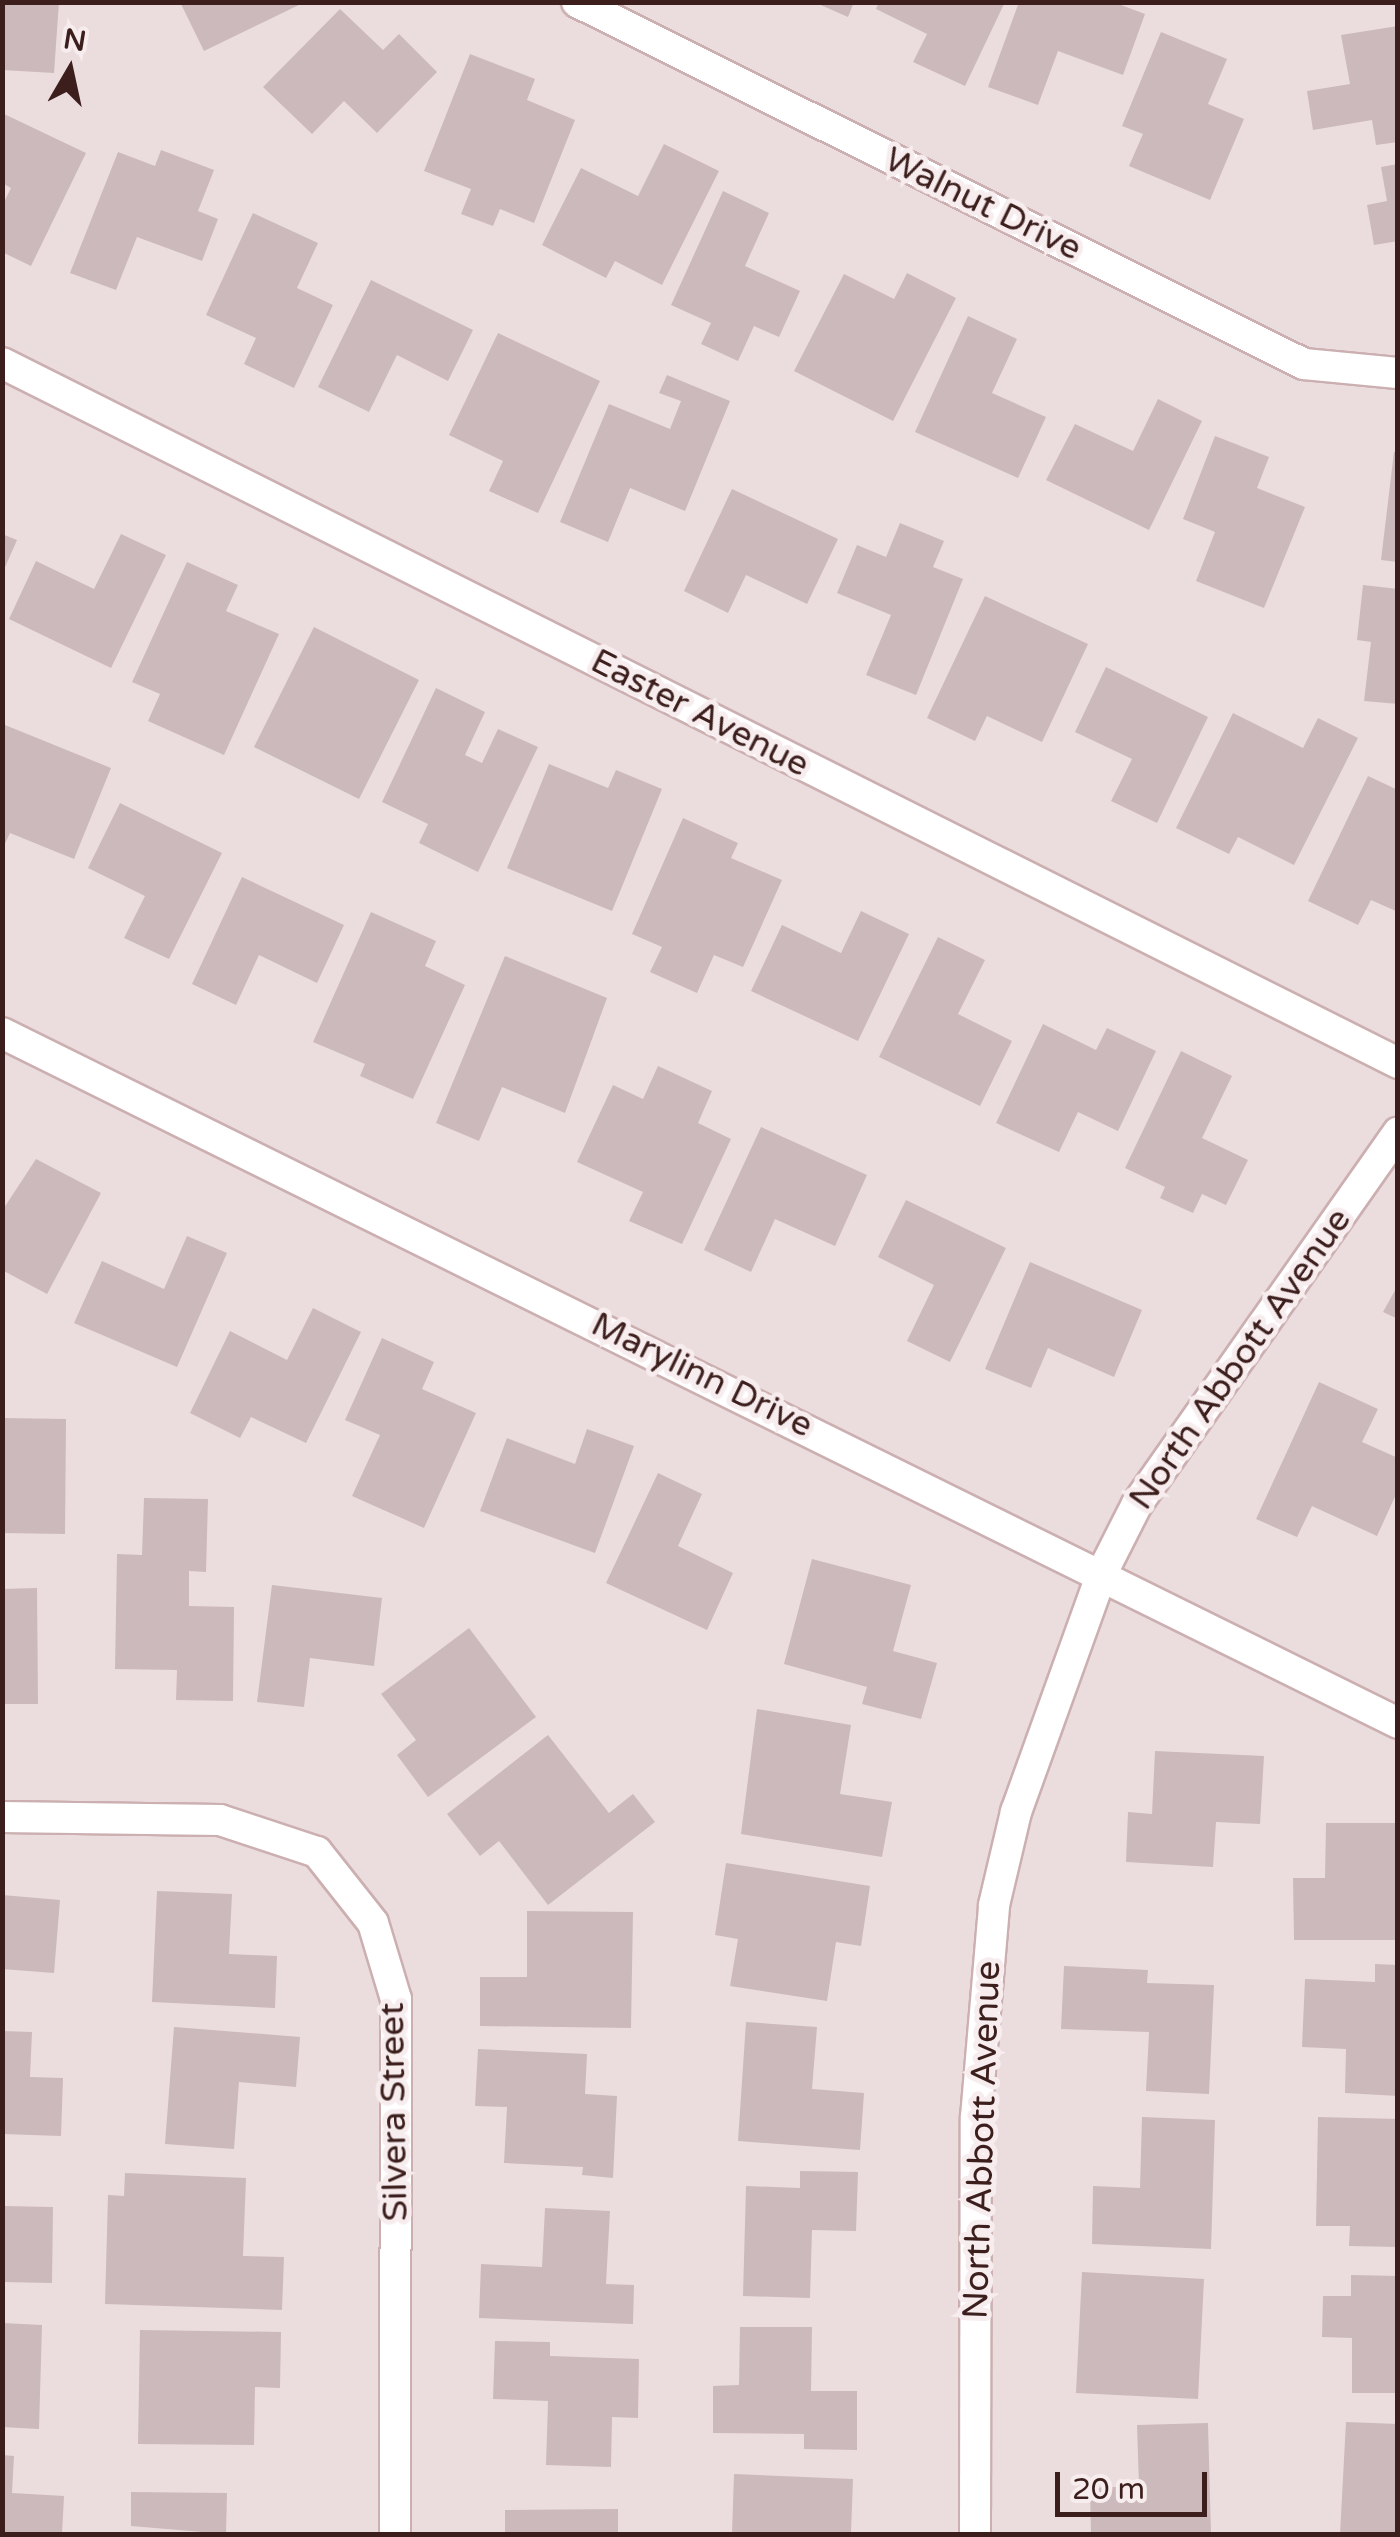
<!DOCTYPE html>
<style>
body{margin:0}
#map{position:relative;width:1400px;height:2537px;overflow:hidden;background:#ebddde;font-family:"Varela Round",sans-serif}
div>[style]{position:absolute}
.building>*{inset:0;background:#ccb9bb}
.roads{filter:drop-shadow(2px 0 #ccafb0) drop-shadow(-2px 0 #ccafb0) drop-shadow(0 2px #ccafb0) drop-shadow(0 -2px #ccafb0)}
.street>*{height:30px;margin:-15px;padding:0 15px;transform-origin:15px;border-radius:15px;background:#fff}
.secondary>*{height:30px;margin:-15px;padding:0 15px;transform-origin:15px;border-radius:15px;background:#fff}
span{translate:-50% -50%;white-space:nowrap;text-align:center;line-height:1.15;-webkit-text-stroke:10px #f7edef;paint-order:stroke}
.street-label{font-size:35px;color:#3c1f1d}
.frame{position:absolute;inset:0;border:5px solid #3c1f1d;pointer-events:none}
.north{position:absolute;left:20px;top:20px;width:100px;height:100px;-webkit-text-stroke:8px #f7edef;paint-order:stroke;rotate:9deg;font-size:28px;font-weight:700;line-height:40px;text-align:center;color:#3c1f1d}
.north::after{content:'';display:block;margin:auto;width:35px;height:45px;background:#3c1f1d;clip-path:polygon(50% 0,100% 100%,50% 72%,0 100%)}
.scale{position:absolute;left:1055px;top:2472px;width:152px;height:45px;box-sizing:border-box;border:5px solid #3c1f1d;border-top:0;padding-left:12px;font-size:30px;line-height:35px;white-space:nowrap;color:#3c1f1d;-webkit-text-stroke:8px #f7edef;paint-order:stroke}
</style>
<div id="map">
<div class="building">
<div style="clip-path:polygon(2px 2px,59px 2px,54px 73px,2px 70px)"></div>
<div style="clip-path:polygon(180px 2px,305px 2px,204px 51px)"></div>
<div style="clip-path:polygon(814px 2px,854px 2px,848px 17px)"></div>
<div style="clip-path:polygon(879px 2px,1005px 2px,965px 86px,913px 62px,927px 34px,876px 9px)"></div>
<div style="clip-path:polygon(1019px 2px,1113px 2px,1145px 14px,1123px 75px,1058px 51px,1038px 105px,988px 87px)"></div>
<div style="clip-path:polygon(340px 9px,383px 50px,399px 34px,437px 72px,377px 133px,344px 101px,312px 134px,263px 87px)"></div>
<div style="clip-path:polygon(1398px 26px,1398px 142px,1376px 145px,1372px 120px,1313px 130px,1307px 91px,1350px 84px,1341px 35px)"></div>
<div style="clip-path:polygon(1161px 32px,1227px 59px,1208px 104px,1244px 119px,1210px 200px,1129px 166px,1143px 134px,1122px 126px)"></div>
<div style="clip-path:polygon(470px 54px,535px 79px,527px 100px,575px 120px,534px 223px,500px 209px,493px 226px,461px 214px,471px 189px,424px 171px)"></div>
<div style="clip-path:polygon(2px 113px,86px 153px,31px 266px,2px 252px,2px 206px,11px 188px,2px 183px)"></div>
<div style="clip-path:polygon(664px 144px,719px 171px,662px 285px,615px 261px,606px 278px,542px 245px,581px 168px,638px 196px)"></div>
<div style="clip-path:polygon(161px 150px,214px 170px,198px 211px,218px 219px,202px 261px,137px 237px,116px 290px,70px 273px,118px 152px,155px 166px)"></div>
<div style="clip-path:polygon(1398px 164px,1398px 241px,1374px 245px,1367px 205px,1387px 201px,1381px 167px)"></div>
<div style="clip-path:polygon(723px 191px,769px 213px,745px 266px,800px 291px,779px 337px,754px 326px,738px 361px,701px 344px,711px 323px,671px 305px)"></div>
<div style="clip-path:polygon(253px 213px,318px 243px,297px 288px,333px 305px,294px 388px,244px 364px,256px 338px,206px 315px)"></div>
<div style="clip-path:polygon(907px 273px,956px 298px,893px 421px,794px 371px,844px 274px,894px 299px)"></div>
<div style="clip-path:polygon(371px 280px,473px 330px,448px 381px,397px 355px,369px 412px,318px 387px)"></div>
<div style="clip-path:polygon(968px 316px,1017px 339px,992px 393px,1046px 417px,1018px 478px,915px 432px)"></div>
<div style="clip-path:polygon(498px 333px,600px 381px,538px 513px,489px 491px,503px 461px,449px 435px)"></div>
<div style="clip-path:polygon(667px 375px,730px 401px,685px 511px,630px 488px,608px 542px,560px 522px,609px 404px,670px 429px,681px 401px,659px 393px)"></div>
<div style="clip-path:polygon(1158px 399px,1202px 421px,1149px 530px,1046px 480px,1075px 424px,1133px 451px)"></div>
<div style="clip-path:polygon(1215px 436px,1269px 457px,1257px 488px,1305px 507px,1264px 608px,1196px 581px,1215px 532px,1183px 519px)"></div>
<div style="clip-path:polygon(1394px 452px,1398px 452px,1398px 562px,1381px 560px)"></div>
<div style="clip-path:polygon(732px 489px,838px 539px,807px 604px,746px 575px,728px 613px,684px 591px)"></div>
<div style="clip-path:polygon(900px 523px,944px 541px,933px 567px,963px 579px,916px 695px,866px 675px,891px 615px,837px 593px,857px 545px,886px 557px)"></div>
<div style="clip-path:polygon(2px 534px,17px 540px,2px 574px)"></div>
<div style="clip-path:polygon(121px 534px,166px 555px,111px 668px,9px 619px,36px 561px,94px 589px)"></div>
<div style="clip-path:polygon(187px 562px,238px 585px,226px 611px,279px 634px,224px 755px,148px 721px,160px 694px,132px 682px)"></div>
<div style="clip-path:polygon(1363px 585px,1398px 589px,1398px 704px,1364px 701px,1371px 642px,1357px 640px)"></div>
<div style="clip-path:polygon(985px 596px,1088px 644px,1042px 742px,987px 716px,975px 741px,927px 718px)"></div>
<div style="clip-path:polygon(314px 627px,419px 680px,359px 799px,254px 747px)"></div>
<div style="clip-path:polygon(1106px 667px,1208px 717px,1157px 823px,1111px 801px,1132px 759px,1075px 732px)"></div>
<div style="clip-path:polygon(436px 688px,485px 712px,465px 755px,482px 763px,498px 729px,538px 747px,478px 872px,419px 843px,428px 824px,382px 802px)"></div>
<div style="clip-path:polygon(1233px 713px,1303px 748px,1318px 718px,1358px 738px,1294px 865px,1238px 837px,1229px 854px,1176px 828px)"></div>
<div style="clip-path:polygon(5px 725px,111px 768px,74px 859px,10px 833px,2px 850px)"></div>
<div style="clip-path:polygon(549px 764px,608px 788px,616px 770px,662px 789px,612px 911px,507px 868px)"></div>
<div style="clip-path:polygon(1368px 776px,1398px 790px,1398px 912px,1371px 900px,1358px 925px,1308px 901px)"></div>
<div style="clip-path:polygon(120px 803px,222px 853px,169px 959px,124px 938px,145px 896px,88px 868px)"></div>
<div style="clip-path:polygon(683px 818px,738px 843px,731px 858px,782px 880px,743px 967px,714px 955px,697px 993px,650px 972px,662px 947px,632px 934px)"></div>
<div style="clip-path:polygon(242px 877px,344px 925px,317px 983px,259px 955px,236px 1005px,192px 984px)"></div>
<div style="clip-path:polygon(861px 911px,909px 934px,858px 1041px,751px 991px,782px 925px,841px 953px)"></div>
<div style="clip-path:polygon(371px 912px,436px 941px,425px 966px,465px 985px,413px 1099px,360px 1076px,365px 1064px,313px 1042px)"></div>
<div style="clip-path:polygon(938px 937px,985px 960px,958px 1014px,1012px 1041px,980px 1106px,879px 1057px)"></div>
<div style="clip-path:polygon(505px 956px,607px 998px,565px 1113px,502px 1087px,479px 1141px,436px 1123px)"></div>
<div style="clip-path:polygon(1043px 1024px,1096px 1050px,1107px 1028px,1156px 1051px,1118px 1131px,1078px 1112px,1059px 1152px,996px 1123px)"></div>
<div style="clip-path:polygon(1181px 1051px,1232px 1076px,1202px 1138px,1248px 1160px,1226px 1205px,1202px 1194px,1193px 1213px,1160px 1198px,1165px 1187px,1125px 1168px)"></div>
<div style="clip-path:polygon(658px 1066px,712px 1091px,698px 1123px,731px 1139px,682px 1244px,629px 1221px,643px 1192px,577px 1162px,613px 1085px,643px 1099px)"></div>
<div style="clip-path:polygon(761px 1127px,867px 1175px,835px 1246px,775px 1219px,751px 1272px,704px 1250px)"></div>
<div style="clip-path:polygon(36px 1159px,101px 1193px,47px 1294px,2px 1270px,2px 1211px)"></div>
<div style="clip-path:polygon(906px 1200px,1006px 1248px,950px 1362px,907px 1341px,934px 1285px,878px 1257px)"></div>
<div style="clip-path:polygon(187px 1236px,227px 1253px,177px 1367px,74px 1323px,102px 1261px,164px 1289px)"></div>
<div style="clip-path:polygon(1030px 1262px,1142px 1310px,1114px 1377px,1048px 1348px,1031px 1388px,985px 1369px)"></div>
<div style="clip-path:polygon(1398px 1285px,1398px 1319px,1383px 1312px)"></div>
<div style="clip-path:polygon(313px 1308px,361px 1332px,306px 1443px,251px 1417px,240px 1438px,190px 1413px,230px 1331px,287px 1360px)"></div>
<div style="clip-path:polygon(382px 1338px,434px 1362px,422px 1389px,476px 1413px,424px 1528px,352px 1496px,380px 1435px,345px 1420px)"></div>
<div style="clip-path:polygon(1319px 1382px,1378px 1409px,1362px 1442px,1398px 1458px,1398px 1490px,1377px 1536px,1312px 1506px,1297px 1537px,1256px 1519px)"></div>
<div style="clip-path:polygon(2px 1418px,66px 1419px,65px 1534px,2px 1533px)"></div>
<div style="clip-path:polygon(587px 1429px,634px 1446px,595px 1553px,480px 1511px,507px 1438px,575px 1464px)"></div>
<div style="clip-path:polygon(658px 1473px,702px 1494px,678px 1546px,733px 1573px,707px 1630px,606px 1583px)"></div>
<div style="clip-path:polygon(144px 1498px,208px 1499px,206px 1572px,189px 1571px,189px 1606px,234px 1607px,233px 1701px,176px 1700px,177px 1670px,115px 1669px,117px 1554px,142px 1555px)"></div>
<div style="clip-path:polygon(812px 1559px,911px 1585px,893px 1651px,937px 1663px,921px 1719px,862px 1704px,867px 1687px,784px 1664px)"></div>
<div style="clip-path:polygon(272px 1585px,382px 1598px,374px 1666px,310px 1658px,304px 1707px,257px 1702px)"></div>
<div style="clip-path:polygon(37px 1588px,38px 1704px,2px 1704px,2px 1589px)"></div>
<div style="clip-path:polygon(469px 1628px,536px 1717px,428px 1797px,397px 1755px,416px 1740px,381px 1694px)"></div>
<div style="clip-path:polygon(757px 1709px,851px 1725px,840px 1794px,892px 1802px,882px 1857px,741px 1834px)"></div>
<div style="clip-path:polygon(548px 1735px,609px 1813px,633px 1794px,655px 1822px,548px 1905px,499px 1841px,480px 1856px,447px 1814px)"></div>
<div style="clip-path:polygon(1155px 1751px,1264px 1756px,1260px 1824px,1216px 1822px,1213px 1867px,1126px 1862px,1128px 1812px,1152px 1814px)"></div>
<div style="clip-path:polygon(1326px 1823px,1396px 1823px,1398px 1940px,1294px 1940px,1293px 1878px,1325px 1878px)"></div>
<div style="clip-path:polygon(726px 1863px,870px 1886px,861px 1946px,836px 1942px,827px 2001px,730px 1986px,738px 1939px,715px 1935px)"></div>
<div style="clip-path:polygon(157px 1891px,232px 1894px,229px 1954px,277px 1956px,275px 2008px,152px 2002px)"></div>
<div style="clip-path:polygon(2px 1895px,60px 1900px,54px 1973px,2px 1969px)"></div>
<div style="clip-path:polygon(527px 1911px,633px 1912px,631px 2028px,480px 2026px,480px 1977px,527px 1977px)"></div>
<div style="clip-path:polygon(1375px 1964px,1398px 1965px,1398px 2096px,1345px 2093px,1346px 2049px,1302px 2047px,1305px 1979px,1375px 1982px)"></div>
<div style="clip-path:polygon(1064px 1966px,1148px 1970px,1147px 1983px,1214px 1985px,1209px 2094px,1146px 2091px,1149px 2032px,1061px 2029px)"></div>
<div style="clip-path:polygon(746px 2022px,817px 2027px,812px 2089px,864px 2093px,860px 2150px,738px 2141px)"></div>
<div style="clip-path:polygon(174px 2027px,300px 2037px,296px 2087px,239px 2082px,234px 2149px,165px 2144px)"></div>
<div style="clip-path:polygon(2px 2031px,32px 2032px,30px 2077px,63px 2078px,61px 2136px,2px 2134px)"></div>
<div style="clip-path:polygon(478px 2049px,587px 2054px,585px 2094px,617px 2096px,613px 2178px,582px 2175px,583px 2167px,504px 2163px,507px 2107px,475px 2106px)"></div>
<div style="clip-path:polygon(1142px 2117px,1215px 2120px,1211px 2249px,1092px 2244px,1093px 2186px,1140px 2188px)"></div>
<div style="clip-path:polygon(1318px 2117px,1398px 2119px,1398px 2247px,1349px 2246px,1350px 2226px,1316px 2226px)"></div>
<div style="clip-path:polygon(800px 2171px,858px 2172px,856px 2231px,812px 2230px,810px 2298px,743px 2296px,746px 2186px,800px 2188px)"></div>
<div style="clip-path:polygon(125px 2173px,246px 2178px,243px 2256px,284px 2257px,282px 2310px,105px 2304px,108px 2195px,124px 2196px)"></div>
<div style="clip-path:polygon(2px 2206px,53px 2207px,52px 2283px,2px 2282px)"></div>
<div style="clip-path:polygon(545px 2208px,610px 2211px,606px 2284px,634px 2285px,633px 2324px,479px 2318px,481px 2264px,542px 2267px)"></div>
<div style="clip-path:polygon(1082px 2272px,1204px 2279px,1198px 2399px,1076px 2393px)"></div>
<div style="clip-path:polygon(1351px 2275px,1398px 2276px,1398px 2393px,1352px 2393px,1352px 2338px,1322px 2337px,1323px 2296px,1351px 2296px)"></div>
<div style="clip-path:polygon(2px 2323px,42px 2325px,39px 2429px,2px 2427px)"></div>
<div style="clip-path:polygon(740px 2327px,812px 2327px,811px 2391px,857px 2391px,857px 2450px,804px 2449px,804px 2434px,713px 2433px,713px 2386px,739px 2385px)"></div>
<div style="clip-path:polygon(140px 2330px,281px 2332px,280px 2388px,255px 2387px,254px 2445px,138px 2444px)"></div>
<div style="clip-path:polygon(495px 2341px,550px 2342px,550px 2356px,639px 2359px,638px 2418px,612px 2417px,611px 2467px,546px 2465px,548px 2401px,493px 2399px)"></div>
<div style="clip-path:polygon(1346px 2422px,1398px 2424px,1398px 2534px,1340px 2534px)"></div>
<div style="clip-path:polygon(1208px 2423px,1211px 2534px,1091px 2534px,1090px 2488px,1139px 2486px,1137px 2425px)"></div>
<div style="clip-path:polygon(2px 2455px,14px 2456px,12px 2493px,64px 2496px,62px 2534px,2px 2534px)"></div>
<div style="clip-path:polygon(734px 2474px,853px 2479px,851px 2533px,732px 2534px)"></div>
<div style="clip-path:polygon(131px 2492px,227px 2493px,226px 2534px,131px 2526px)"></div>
<div style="clip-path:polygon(618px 2509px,618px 2534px,505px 2534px,505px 2510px)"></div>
</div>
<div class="roads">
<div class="street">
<div style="left:577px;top:2px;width:812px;rotate:26.47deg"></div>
<div style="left:1304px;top:364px;width:94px;rotate:5.5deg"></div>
<div style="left:2px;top:363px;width:1562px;rotate:26.63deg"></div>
<div style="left:1103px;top:1571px;width:75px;rotate:-63.1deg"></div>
<div style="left:1137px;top:1504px;width:454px;rotate:-54.9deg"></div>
<div style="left:2px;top:1817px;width:218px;rotate:0.8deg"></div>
<div style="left:220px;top:1820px;width:102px;rotate:18.3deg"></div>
<div style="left:317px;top:1852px;width:90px;rotate:51.7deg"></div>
<div style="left:373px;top:1923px;width:79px;rotate:73.2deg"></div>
<div style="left:396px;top:1999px;width:535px;rotate:90.11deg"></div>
</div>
<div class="secondary">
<div style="left:2px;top:1033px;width:1557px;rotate:26.3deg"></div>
<div style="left:975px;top:2534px;width:417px;rotate:-89.9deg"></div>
<div style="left:976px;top:2117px;width:213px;rotate:-85.1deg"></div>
<div style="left:994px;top:1905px;width:96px;rotate:-76.7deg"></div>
<div style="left:1016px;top:1812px;width:256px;rotate:-70.2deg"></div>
</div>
</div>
<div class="street-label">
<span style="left:983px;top:204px;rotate:26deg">Walnut Drive</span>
<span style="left:700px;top:713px;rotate:27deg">Easter Avenue</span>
<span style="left:1240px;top:1359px;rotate:-55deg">North Abbott Avenue</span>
<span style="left:702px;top:1375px;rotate:26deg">Marylinn Drive</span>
<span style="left:394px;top:2112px;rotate:-91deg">Silvera Street</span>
<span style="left:982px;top:2140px;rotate:-88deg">North Abbott Avenue</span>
</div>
<div class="frame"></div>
<div class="north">N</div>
<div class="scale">20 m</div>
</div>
